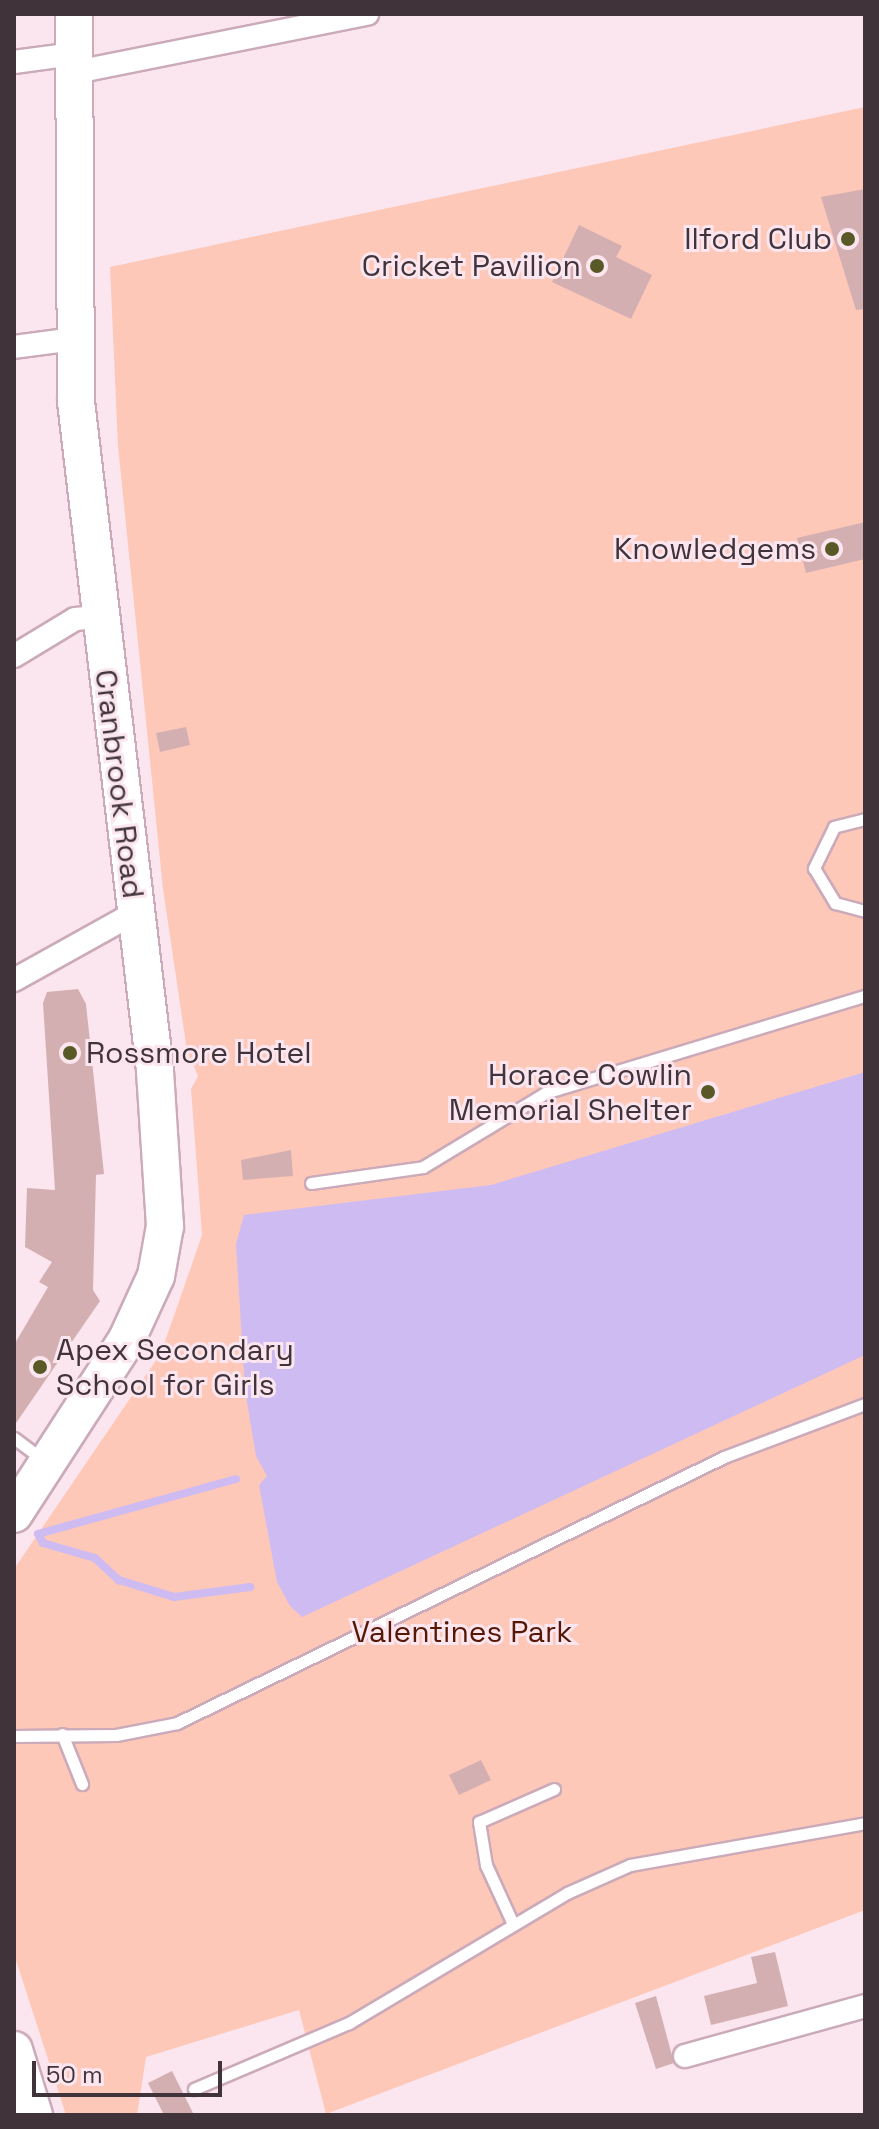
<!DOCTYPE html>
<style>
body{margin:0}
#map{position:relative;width:879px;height:2129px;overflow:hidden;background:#fbe6ef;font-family:"Space Grotesk",sans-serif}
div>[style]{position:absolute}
.green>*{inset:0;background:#fec8b8}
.water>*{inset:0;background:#cebbf2}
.stream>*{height:8px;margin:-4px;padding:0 4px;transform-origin:4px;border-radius:4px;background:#cebbf2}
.building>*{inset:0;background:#d4afb2}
.roads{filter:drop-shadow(2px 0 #cbaab9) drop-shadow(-2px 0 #cbaab9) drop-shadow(0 2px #cbaab9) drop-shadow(0 -2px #cbaab9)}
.service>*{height:11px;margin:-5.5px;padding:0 5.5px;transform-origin:5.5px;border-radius:5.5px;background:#fff}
.minor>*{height:22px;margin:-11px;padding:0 11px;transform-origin:11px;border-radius:11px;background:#fff}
.primary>*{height:36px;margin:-18px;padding:0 18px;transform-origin:18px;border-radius:18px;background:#fff}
.dots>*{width:22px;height:22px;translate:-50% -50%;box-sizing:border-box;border:4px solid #fbe6ef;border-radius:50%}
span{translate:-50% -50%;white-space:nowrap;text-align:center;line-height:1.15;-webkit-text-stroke:6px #fbe6ef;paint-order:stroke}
.poi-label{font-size:30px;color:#403339}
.right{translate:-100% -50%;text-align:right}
.left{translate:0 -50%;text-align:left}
.street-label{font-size:30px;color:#403339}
.park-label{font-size:30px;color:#561805}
.frame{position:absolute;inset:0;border:16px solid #403339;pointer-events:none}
.scale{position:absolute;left:32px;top:2061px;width:190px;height:36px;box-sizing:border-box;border:4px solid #403339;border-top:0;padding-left:10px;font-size:24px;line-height:28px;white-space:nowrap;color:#403339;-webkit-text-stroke:6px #fbe6ef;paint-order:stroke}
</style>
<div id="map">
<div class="green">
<div style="clip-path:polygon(865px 107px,865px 1910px,326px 2114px,299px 2010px,146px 2057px,137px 2115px,66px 2115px,14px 1954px,14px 1569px,161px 1353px,202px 1235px,191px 1089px,198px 1076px,187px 1051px,163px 889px,118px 446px,110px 267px)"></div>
</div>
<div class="water">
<div style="clip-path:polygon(865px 1072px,865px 1355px,302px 1617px,290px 1606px,277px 1582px,259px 1485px,267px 1476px,256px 1456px,245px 1390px,236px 1244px,244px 1215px,491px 1185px)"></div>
</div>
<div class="stream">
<div style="left:236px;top:1479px;width:205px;rotate:164.5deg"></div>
<div style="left:38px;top:1534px;width:10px;rotate:61deg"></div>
<div style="left:43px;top:1543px;width:54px;rotate:16.1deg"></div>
<div style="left:95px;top:1558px;width:33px;rotate:43deg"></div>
<div style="left:119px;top:1580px;width:58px;rotate:17.2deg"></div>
<div style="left:174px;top:1597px;width:77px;rotate:-7.5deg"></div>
</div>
<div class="building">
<div style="clip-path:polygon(865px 189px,865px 309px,856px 310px,821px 197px)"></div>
<div style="clip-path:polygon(579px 225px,622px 246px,616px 257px,652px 275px,631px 319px,552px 282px)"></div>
<div style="clip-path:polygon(865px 522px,865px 559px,806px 573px,797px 538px)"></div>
<div style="clip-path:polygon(186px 727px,190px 745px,160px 752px,156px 733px)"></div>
<div style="clip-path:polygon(78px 989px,86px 1004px,104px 1174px,96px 1175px,93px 1290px,100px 1301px,14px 1426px,14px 1345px,48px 1287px,39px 1282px,52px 1262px,25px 1247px,27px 1188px,55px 1190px,43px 1003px,47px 992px)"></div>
<div style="clip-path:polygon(291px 1150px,293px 1176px,243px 1180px,241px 1160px)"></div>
<div style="clip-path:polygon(481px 1760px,491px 1780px,459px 1795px,449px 1775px)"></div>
<div style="clip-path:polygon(775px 1952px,788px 2006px,711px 2025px,704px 1996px,757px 1983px,751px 1957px)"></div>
<div style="clip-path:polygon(656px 1996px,674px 2063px,656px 2069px,635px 2003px)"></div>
<div style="clip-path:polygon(172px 2071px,194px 2115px,164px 2115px,148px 2083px)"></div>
</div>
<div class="roads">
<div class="service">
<div style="left:865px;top:819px;width:32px;rotate:166deg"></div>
<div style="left:834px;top:827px;width:46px;rotate:116deg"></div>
<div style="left:814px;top:868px;width:41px;rotate:59deg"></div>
<div style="left:835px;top:903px;width:31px;rotate:15deg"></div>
<div style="left:311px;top:1183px;width:113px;rotate:-8.1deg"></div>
<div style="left:423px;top:1167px;width:143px;rotate:-31.2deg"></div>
<div style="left:545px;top:1093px;width:334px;rotate:-16.9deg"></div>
<div style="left:14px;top:1438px;width:36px;rotate:37deg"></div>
<div style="left:62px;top:1734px;width:54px;rotate:68.2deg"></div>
<div style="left:14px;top:1736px;width:102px;rotate:-0.6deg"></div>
<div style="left:116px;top:1735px;width:62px;rotate:-11.1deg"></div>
<div style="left:177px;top:1723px;width:608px;rotate:-25.93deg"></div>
<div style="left:724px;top:1457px;width:151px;rotate:-20.6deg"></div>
<div style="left:513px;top:1924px;width:65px;rotate:-114.6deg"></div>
<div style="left:486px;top:1865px;width:44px;rotate:-99.2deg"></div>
<div style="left:479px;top:1822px;width:82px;rotate:-23.7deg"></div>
<div style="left:194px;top:2089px;width:168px;rotate:-23.1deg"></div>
<div style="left:349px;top:2023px;width:254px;rotate:-30.8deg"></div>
<div style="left:567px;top:1893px;width:69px;rotate:-24deg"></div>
<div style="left:630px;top:1865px;width:239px;rotate:-10.1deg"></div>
</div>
<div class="minor">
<div style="left:14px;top:62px;width:61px;rotate:-7.6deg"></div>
<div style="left:76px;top:72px;width:297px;rotate:-11.3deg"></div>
<div style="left:14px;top:347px;width:61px;rotate:-7.6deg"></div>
<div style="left:14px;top:656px;width:71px;rotate:-31.2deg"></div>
<div style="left:75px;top:619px;width:23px;rotate:-5deg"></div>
<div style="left:14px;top:980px;width:140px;rotate:-29.1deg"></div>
<div style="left:685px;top:2056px;width:187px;rotate:-15.5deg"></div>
</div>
<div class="primary">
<div style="left:14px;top:1514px;width:208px;rotate:-57.1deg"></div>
<div style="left:127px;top:1339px;width:69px;rotate:-65.3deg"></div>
<div style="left:156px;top:1276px;width:51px;rotate:-79.8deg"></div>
<div style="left:165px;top:1226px;width:156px;rotate:-93.7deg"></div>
<div style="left:155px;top:1070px;width:673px;rotate:-96.74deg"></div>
<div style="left:76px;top:402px;width:388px;rotate:-90.3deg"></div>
<div style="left:14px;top:2050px;width:68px;rotate:72.9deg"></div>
</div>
</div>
<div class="dots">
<div style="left:848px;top:239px;background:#585926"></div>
<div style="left:597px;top:266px;background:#585926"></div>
<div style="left:832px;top:549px;background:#585926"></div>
<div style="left:70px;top:1053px;background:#585926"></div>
<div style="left:708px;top:1092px;background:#585926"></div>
<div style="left:40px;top:1367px;background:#585926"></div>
</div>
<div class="poi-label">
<span class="right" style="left:832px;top:239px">Ilford Club</span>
<span class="right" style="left:581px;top:266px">Cricket Pavilion</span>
<span class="right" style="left:816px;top:549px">Knowledgems</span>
<span class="left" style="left:86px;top:1053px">Rossmore Hotel</span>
<span class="right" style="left:692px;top:1092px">Horace Cowlin<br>Memorial Shelter</span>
<span class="left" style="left:56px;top:1367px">Apex Secondary<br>School for Girls</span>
</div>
<div class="street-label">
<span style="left:119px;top:784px;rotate:83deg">Cranbrook Road</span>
</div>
<div class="park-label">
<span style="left:462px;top:1632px">Valentines Park</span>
</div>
<div class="frame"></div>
<div class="scale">50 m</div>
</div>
